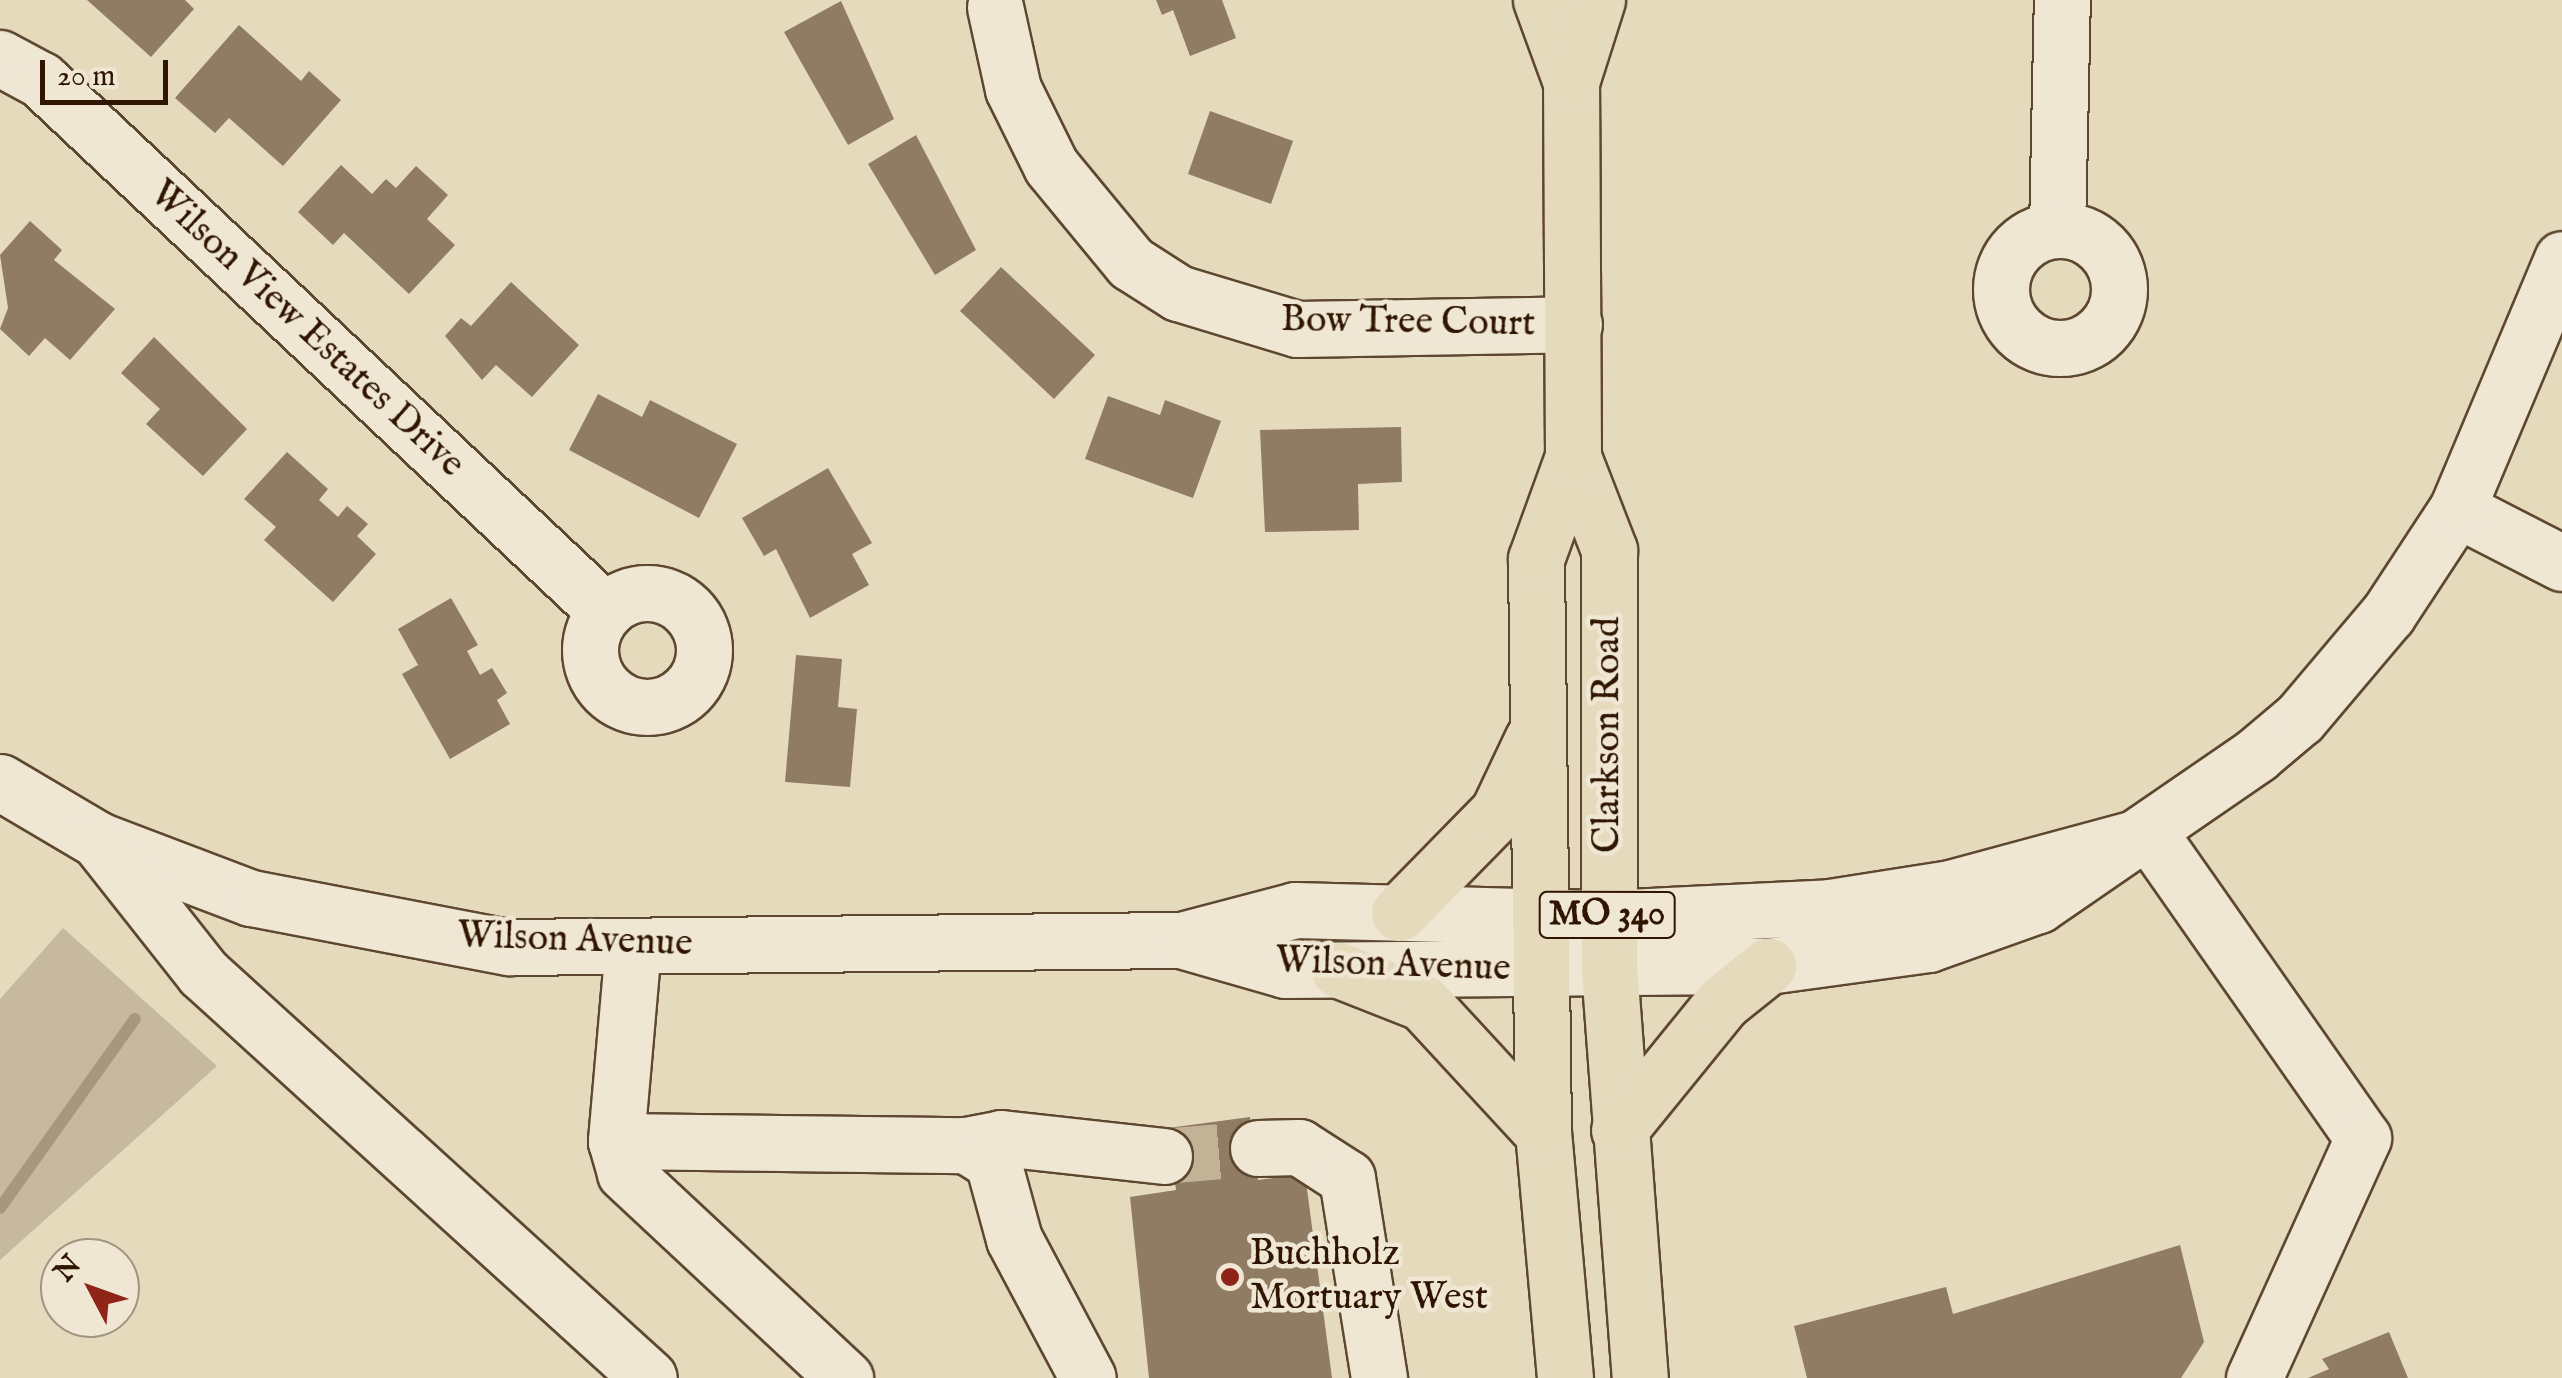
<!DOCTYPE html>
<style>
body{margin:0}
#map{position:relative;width:2562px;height:1378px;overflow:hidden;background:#e6dabd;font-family:"IM FELL English",serif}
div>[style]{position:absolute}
.green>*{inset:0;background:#c7b99d}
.stream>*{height:12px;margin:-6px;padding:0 6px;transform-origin:6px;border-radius:6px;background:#a8977d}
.building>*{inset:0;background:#8f7c62}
.minor-tunnel>*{height:55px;margin-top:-27.5px;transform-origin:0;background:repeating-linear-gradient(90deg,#c2b397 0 55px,transparent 0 83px)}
.roads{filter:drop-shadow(2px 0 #5e472f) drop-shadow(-2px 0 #5e472f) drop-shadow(0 2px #5e472f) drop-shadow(0 -2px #5e472f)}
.minor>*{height:55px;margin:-27.5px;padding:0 27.5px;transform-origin:27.5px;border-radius:27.5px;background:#efe7d4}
.minor>.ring{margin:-27.5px;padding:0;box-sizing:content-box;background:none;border:55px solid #efe7d4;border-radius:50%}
.major>*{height:55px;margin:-27.5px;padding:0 27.5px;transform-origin:27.5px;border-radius:27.5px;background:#e6dabd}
.dots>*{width:28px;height:28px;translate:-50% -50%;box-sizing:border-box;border:5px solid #efe7d4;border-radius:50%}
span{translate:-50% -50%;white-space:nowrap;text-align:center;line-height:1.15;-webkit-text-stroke:9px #efe7d4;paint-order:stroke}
.shield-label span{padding:2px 8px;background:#efe7d4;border:2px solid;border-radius:8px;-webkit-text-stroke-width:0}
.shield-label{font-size:35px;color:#301600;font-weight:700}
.street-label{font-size:38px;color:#301600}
.poi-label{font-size:38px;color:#301600}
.left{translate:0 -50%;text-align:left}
.north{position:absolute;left:40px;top:1238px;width:100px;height:100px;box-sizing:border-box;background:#efe7d4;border:2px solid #a3937f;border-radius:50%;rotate:311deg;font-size:28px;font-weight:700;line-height:40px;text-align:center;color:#301600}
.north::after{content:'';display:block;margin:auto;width:35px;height:45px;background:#8f2418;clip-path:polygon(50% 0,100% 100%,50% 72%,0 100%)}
.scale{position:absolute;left:40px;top:60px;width:128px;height:45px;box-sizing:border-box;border:5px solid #301600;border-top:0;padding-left:12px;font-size:30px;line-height:35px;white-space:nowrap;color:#301600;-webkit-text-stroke:8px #efe7d4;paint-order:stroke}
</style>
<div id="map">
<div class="green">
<div style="clip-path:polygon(63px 928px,217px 1066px,0 1260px,0 999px)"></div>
</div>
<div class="stream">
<div style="left:0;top:1208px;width:232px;rotate:-54.5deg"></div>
</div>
<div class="building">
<div style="clip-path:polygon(87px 0,185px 0,194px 9px,151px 57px)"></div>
<div style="clip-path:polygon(1156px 0,1222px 0,1236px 38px,1190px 56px,1173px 10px,1162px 15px)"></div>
<div style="clip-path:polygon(841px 1px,894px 119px,848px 145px,784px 32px)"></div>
<div style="clip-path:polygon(239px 25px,301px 81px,309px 71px,341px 100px,283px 166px,229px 118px,215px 133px,175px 98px)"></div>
<div style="clip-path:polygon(1210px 111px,1293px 141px,1271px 204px,1188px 174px)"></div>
<div style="clip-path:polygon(916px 135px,976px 250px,935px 275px,868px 164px)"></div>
<div style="clip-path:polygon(341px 165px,372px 194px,386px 179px,396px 188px,416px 166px,448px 195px,427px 219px,455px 245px,409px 294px,344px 233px,333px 245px,298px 212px)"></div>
<div style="clip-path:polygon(30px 221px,62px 250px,54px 260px,115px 309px,70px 360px,45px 338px,29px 356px,0 329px,8px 308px,0 255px)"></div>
<div style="clip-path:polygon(1001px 267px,1095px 355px,1054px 399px,960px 311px)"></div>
<div style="clip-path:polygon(511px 282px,579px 345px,532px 397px,496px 365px,482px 380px,445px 336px,461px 318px,471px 326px)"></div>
<div style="clip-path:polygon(154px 337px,247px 429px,203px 476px,146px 424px,160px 409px,121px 373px)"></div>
<div style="clip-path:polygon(598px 394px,642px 417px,650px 400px,737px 444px,699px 518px,569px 450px)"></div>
<div style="clip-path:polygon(1108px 396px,1160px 415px,1165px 400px,1221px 421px,1193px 498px,1085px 459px)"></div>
<div style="clip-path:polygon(1401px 427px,1402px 482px,1358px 484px,1359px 530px,1265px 532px,1260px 430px)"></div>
<div style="clip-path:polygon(287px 452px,328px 489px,319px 500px,338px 517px,347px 506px,368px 524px,357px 536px,376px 554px,333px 602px,264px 540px,276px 527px,244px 499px)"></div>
<div style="clip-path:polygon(828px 468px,872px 543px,852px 554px,869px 585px,810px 618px,776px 549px,764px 556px,742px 518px)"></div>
<div style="clip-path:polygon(451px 598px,478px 645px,467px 651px,480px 675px,492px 668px,507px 693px,497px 700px,510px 724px,450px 759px,402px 674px,418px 665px,398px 629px)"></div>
<div style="clip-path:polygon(796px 655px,842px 659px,838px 707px,857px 709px,850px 787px,785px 782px)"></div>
<div style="clip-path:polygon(1250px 1117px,1258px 1180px,1305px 1174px,1332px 1378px,1149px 1378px,1130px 1197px,1176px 1190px,1168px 1128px)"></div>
<div style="clip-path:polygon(2180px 1245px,2204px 1342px,2181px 1378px,1807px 1378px,1794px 1326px,1946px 1287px,1953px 1314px)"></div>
<div style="clip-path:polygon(2389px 1332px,2408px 1378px,2308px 1378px,2329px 1369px,2322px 1359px)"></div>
</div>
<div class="minor-tunnel">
<div style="left:1164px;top:1156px;width:94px;rotate:-4.9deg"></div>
</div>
<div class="roads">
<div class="minor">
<div style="left:995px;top:7px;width:84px;rotate:77.6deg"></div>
<div style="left:1013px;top:89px;width:86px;rotate:63.7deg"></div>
<div style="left:1051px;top:166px;width:126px;rotate:50.5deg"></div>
<div style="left:1131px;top:263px;width:56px;rotate:32.6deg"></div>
<div style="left:1178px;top:293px;width:124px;rotate:16.8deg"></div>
<div style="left:1297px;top:329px;width:277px;rotate:-1deg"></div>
<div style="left:0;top:58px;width:47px;rotate:28.2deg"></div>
<div style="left:41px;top:80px;width:775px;rotate:43.27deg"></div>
<div style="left:2057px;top:230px;width:230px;rotate:-88.8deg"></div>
<div class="ring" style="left:2001px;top:230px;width:63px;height:63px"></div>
<div style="left:2457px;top:509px;width:118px;rotate:27.2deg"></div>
<div class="ring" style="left:590px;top:593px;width:59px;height:59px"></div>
<div style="left:0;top:782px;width:114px;rotate:30.6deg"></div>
<div style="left:98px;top:840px;width:164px;rotate:20.8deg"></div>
<div style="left:251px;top:898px;width:263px;rotate:10.8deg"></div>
<div style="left:509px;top:947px;width:672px;rotate:-0.6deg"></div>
<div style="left:1181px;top:940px;width:118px;rotate:-14.7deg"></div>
<div style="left:1295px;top:910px;width:312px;rotate:1.5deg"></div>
<div style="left:1607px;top:918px;width:223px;rotate:-2.8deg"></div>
<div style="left:1830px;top:907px;width:121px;rotate:-9deg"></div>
<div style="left:1950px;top:888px;width:207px;rotate:-15.1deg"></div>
<div style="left:2150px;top:834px;width:371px;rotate:55deg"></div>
<div style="left:2363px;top:1138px;width:264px;rotate:114.4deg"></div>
<div style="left:98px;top:840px;width:169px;rotate:51.7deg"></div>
<div style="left:203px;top:973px;width:602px;rotate:42.24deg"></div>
<div style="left:1181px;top:940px;width:108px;rotate:16.1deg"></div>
<div style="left:1285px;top:970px;width:483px;rotate:-0.5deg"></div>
<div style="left:1768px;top:966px;width:162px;rotate:-7.8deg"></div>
<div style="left:1928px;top:944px;width:117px;rotate:-19.5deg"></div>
<div style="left:2038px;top:905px;width:265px;rotate:-34.5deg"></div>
<div style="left:2256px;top:755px;width:57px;rotate:-40.1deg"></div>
<div style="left:2300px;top:718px;width:136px;rotate:-49.8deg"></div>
<div style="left:2388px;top:614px;width:126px;rotate:-56.7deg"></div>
<div style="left:2457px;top:509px;width:271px;rotate:-67.2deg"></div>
<div style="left:633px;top:946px;width:196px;rotate:95deg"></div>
<div style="left:616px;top:1141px;width:33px;rotate:74deg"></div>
<div style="left:625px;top:1173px;width:301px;rotate:43deg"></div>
<div style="left:616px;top:1141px;width:350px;rotate:0.7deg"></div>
<div style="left:966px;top:1145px;width:32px;rotate:32deg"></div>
<div style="left:993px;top:1162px;width:80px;rotate:74.7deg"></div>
<div style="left:1014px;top:1239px;width:157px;rotate:62deg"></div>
<div style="left:966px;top:1145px;width:36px;rotate:-11deg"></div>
<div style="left:1001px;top:1138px;width:164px;rotate:6.3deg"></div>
<div style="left:1258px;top:1148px;width:41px;rotate:-1.4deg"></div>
<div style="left:1299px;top:1147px;width:57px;rotate:32.9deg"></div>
<div style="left:1347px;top:1178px;width:203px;rotate:80.9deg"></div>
</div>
<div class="major">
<div style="left:1541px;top:0;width:87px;rotate:69.9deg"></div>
<div style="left:1573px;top:457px;width:100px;rotate:68.8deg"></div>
<div style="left:1609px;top:550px;width:418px;rotate:90deg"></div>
<div style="left:1609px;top:968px;width:411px;rotate:85.7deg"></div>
<div style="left:1399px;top:913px;width:141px;rotate:-45.6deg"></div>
<div style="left:1498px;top:812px;width:80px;rotate:-64.7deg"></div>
<div style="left:1339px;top:970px;width:90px;rotate:21.4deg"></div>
<div style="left:1423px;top:1003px;width:177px;rotate:47.3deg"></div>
<div style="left:1619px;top:1130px;width:165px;rotate:-50.9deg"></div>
<div style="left:1723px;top:1002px;width:58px;rotate:-38.7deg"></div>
<div style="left:1565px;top:1378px;width:246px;rotate:-95.1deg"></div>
<div style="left:1543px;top:1133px;width:574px;rotate:-90.7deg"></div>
<div style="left:1536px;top:559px;width:109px;rotate:-70.1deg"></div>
<div style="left:1573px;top:457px;width:375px;rotate:-90.3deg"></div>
<div style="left:1571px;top:82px;width:86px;rotate:-72.4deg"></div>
</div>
</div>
<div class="dots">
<div style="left:1230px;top:1277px;background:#8f2418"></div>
</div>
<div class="shield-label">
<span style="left:1607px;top:915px">MO 340</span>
</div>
<div class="street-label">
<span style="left:1408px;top:323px;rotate:1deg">Bow Tree Court</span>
<span style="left:306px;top:330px;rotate:43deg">Wilson View Estates Drive</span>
<span style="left:1609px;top:735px;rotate:-90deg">Clarkson Road</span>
<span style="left:575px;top:941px;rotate:2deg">Wilson Avenue</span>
<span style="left:1393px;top:966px;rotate:2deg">Wilson Avenue</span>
</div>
<div class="poi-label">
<span class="left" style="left:1250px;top:1277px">Buchholz<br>Mortuary West</span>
</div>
<div class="north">N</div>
<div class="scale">20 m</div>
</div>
